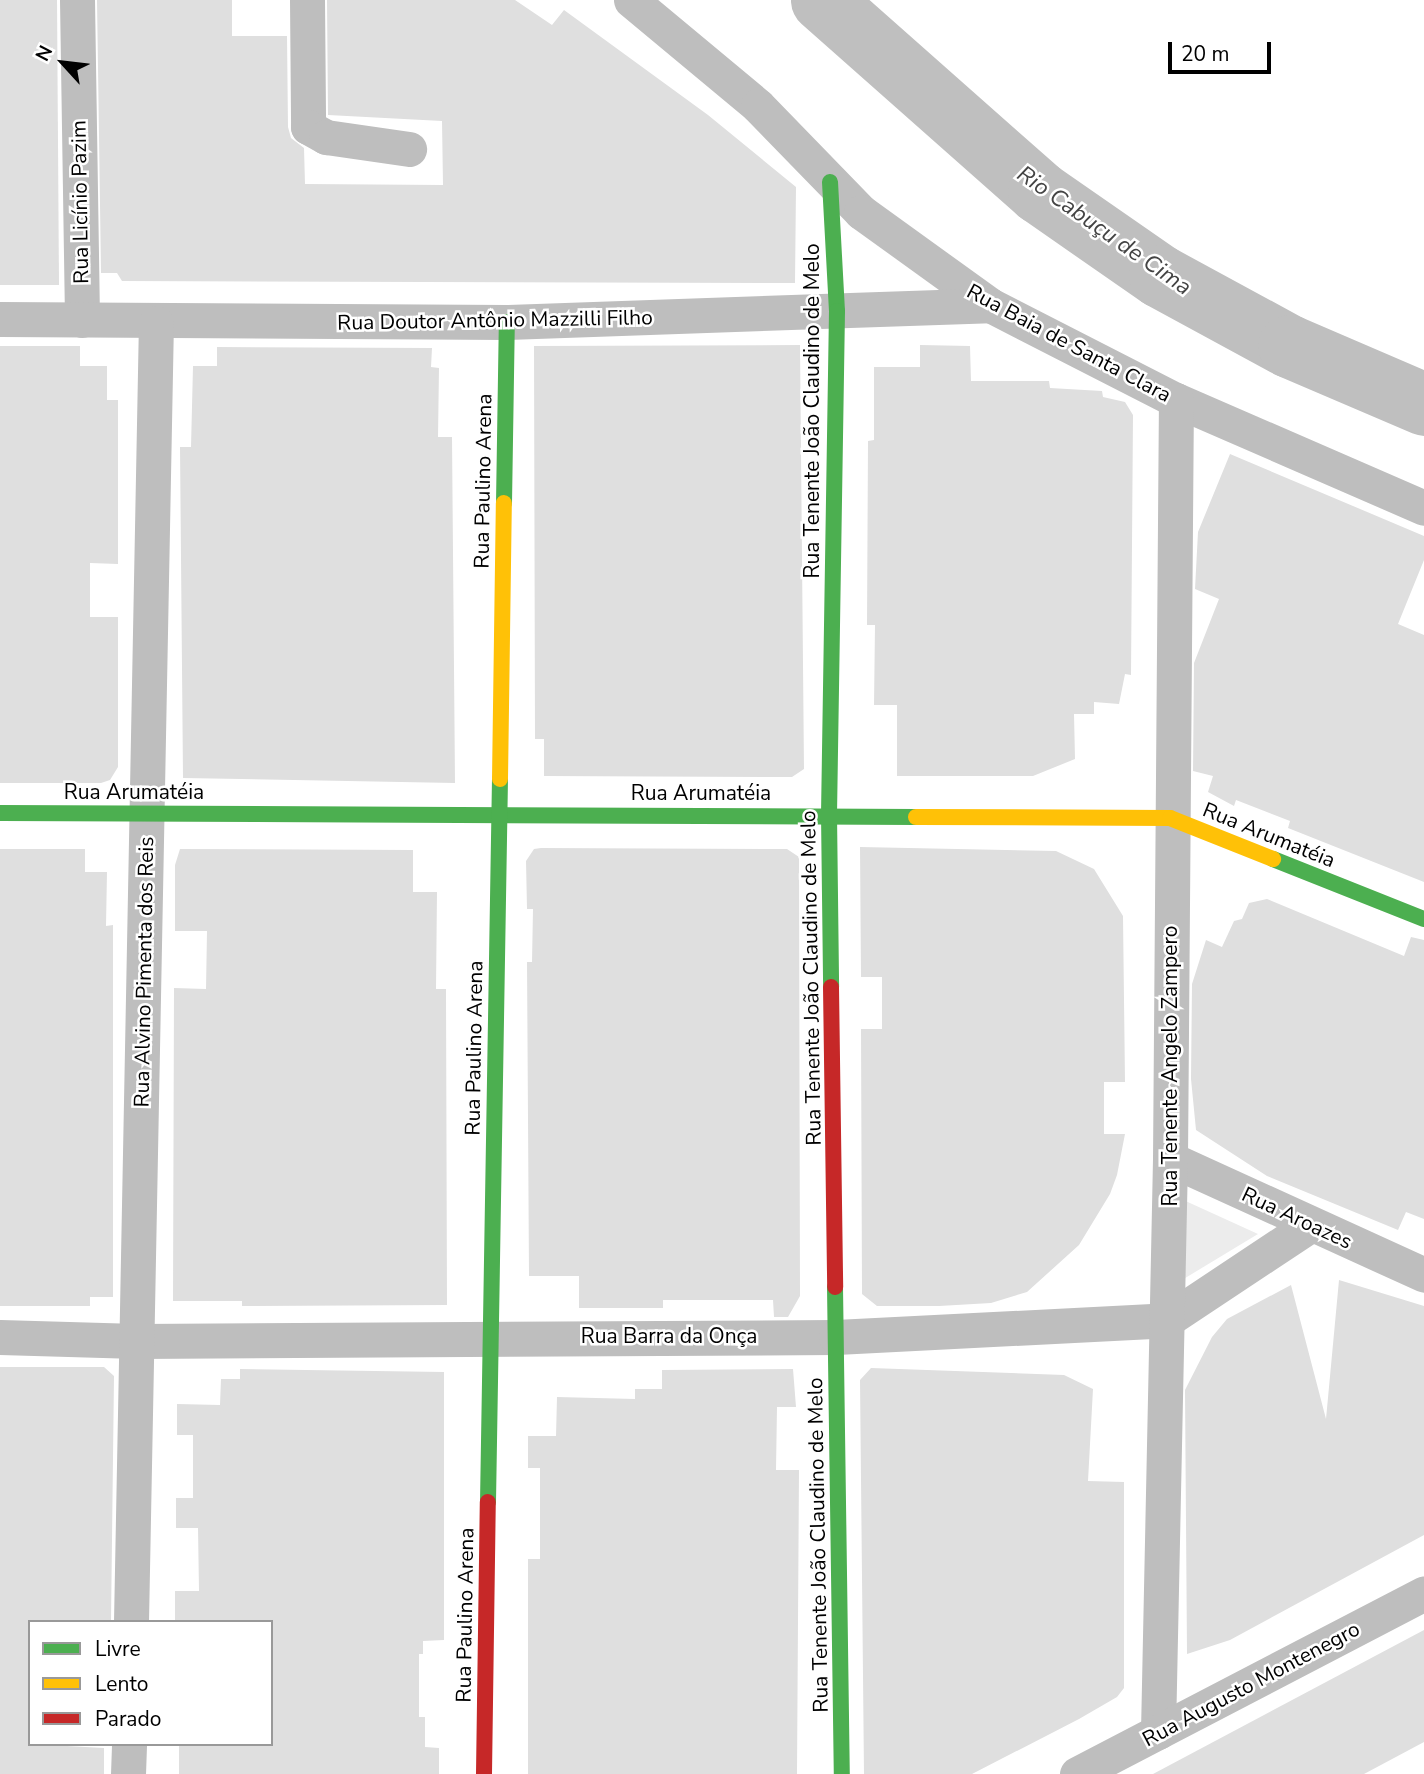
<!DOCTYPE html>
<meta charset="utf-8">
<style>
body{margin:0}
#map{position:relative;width:1424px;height:1774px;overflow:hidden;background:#fff;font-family:"Nunito Sans",sans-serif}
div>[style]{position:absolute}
.green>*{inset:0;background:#ececec}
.river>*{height:63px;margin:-31.5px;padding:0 31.5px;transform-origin:31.5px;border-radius:31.5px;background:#bfbfbf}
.building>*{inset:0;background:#dfdfdf}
.street>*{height:35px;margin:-17.5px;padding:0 17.5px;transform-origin:17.5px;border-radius:17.5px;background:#bebebe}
.fast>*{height:16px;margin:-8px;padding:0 8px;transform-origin:8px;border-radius:8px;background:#4caf50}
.slow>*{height:16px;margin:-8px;padding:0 8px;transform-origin:8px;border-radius:8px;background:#ffc107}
.jam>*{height:16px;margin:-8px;padding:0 8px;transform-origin:8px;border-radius:8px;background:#c62828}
span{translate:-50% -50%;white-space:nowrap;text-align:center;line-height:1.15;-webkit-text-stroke:5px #fff;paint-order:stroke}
.street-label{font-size:21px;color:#000}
.water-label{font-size:23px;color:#444;font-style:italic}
.legend{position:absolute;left:28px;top:1620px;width:245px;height:126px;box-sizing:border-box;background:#fff;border:2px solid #999;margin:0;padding:9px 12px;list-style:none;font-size:21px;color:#000}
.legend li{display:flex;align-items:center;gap:14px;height:35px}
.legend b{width:35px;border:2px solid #999}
.north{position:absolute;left:28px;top:28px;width:70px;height:70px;-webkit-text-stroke:5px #fff;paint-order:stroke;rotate:297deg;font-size:19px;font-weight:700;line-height:28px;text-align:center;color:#000}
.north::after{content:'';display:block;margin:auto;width:24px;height:32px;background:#000;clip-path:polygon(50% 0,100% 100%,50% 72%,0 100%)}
.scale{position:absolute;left:1168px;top:42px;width:103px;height:32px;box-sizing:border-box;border:4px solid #000;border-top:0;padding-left:9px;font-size:21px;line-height:24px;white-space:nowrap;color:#000;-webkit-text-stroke:5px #fff;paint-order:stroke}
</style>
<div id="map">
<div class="green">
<div style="clip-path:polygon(1168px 1193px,1258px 1234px,1172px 1286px)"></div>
</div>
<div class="river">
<div style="left:822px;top:0;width:290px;rotate:41.5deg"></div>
<div style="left:1039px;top:192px;width:147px;rotate:34.8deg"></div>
<div style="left:1160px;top:276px;width:147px;rotate:28.5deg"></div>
<div style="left:1289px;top:346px;width:147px;rotate:23.2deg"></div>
</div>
<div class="building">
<div style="clip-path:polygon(0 0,57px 0,59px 285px,0 285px)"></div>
<div style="clip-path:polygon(97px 0,232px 0,232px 36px,287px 36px,288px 127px,291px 138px,304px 148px,305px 184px,443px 185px,442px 121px,328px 115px,327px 0,515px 0,552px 25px,564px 10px,708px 115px,796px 187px,795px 283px,122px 281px,117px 273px,101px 273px)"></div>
<div style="clip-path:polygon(800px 345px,804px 769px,792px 777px,544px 776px,544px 739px,535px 739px,534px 346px)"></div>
<div style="clip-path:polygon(920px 345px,970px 346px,971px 381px,1049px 381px,1050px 388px,1102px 391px,1103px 397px,1125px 402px,1133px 415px,1131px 675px,1125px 674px,1119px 704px,1094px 702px,1094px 714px,1074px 714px,1075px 759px,1033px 776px,897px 776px,897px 705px,874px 705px,875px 625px,867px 625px,868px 441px,874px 440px,874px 367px,920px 367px)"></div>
<div style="clip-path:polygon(0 346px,80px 346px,80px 366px,107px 366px,107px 400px,118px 400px,118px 564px,90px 563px,90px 617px,118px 617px,118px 767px,110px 780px,101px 783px,0 783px)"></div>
<div style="clip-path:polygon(217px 347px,432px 348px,431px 367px,439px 368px,438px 437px,452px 437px,455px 783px,183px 778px,180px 447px,191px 447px,193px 366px,217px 366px)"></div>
<div style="clip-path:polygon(1230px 454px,1424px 536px,1424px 560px,1398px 624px,1424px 635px,1424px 882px,1288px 828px,1290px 821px,1236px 800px,1234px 806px,1208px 792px,1213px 776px,1193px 771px,1194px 663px,1219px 599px,1195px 589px,1198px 532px)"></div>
<div style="clip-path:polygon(860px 847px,1056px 851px,1094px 869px,1123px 916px,1125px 1082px,1104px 1082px,1104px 1134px,1125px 1134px,1117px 1175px,1110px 1194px,1079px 1245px,1027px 1292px,991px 1303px,939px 1306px,877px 1306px,862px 1294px,861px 1029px,882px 1029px,882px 977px,861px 977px)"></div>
<div style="clip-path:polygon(541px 848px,787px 849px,799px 857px,800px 1296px,788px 1317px,774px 1317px,773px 1300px,663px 1300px,663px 1308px,579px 1308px,579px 1276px,529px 1276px,527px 962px,532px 962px,533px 909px,527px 909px,526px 861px,534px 849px)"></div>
<div style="clip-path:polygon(0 849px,85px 849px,85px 872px,107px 872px,106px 926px,113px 925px,113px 1297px,90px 1297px,90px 1306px,0 1306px)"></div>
<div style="clip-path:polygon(180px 849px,413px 850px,413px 892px,437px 892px,436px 989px,446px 989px,447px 1305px,242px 1306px,242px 1301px,173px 1301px,174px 988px,206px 989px,207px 931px,175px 931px,175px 865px)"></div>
<div style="clip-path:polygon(1267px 899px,1404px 956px,1411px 937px,1424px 940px,1424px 1219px,1406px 1212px,1398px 1230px,1267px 1176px,1196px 1130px,1191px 1079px,1192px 984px,1206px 940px,1222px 947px,1234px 921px,1242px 919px,1249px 903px)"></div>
<div style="clip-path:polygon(1339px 1280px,1424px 1306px,1424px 1535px,1230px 1640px,1187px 1654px,1185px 1390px,1212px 1337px,1227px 1319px,1291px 1285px,1326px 1419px)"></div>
<div style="clip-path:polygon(0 1367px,104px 1367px,114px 1376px,111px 1622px,30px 1622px,30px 1744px,104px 1748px,104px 1774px,0 1774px)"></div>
<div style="clip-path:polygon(871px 1368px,1064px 1375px,1093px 1389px,1088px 1481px,1124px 1482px,1124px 1688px,1117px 1697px,1079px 1719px,972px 1774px,864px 1774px,860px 1380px)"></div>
<div style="clip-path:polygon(240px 1369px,444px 1372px,444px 1640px,423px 1641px,423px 1654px,419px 1654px,419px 1717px,425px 1717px,425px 1747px,439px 1748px,439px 1774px,179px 1774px,179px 1744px,271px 1744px,271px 1622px,175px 1622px,175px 1591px,199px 1591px,198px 1528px,176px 1528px,176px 1498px,193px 1498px,193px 1435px,177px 1435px,177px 1404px,220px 1405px,221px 1379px,240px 1379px)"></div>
<div style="clip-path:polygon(793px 1369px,796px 1407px,777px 1407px,776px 1470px,799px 1470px,797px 1774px,528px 1774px,528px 1559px,540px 1559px,540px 1468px,528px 1468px,528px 1436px,556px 1436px,557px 1397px,635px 1399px,635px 1389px,662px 1389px,662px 1370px)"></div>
<div style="clip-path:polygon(1424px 1630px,1424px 1742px,1364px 1774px,1153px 1774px)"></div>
</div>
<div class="street">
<div style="left:77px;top:0;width:320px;rotate:89.1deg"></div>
<div style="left:307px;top:0;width:127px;rotate:89.5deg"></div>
<div style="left:308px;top:127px;width:21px;rotate:29deg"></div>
<div style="left:326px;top:137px;width:84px;rotate:8.2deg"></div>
<div style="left:631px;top:0;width:165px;rotate:39.8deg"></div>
<div style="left:758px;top:106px;width:148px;rotate:45.8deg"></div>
<div style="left:861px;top:212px;width:159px;rotate:35.8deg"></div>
<div style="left:990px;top:305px;width:209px;rotate:27.1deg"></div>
<div style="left:1176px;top:400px;width:270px;rotate:23.5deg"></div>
<div style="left:0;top:319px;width:507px;rotate:0.34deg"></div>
<div style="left:507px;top:322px;width:483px;rotate:-2deg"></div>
<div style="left:1170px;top:1159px;width:279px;rotate:24.5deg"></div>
<div style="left:0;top:1337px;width:137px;rotate:1.7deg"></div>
<div style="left:137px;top:1341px;width:699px;rotate:-0.33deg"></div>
<div style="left:836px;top:1337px;width:331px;rotate:-2.9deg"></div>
<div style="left:1167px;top:1320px;width:172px;rotate:-33.6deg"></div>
<div style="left:131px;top:1622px;width:1299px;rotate:-88.9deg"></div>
<div style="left:1158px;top:1732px;width:573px;rotate:-88.8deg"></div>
<div style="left:1170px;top:1159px;width:759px;rotate:-89.55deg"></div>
<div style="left:128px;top:1774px;width:30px;rotate:-88deg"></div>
<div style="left:1077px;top:1774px;width:391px;rotate:-27.5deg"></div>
</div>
<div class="fast">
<div style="left:830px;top:182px;width:129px;rotate:86.9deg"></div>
<div style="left:837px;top:311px;width:503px;rotate:90.91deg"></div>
<div style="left:829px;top:814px;width:173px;rotate:89.3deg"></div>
<div style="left:504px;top:503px;width:181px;rotate:-89.1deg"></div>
<div style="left:0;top:813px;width:916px;rotate:0.25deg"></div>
<div style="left:1273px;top:859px;width:162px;rotate:21.7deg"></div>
<div style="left:835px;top:1287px;width:487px;rotate:89.2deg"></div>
<div style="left:488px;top:1502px;width:723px;rotate:-89.05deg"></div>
</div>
<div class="slow">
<div style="left:500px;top:779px;width:276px;rotate:-89.2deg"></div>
<div style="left:916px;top:817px;width:254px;rotate:0.2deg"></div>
<div style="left:1170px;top:818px;width:111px;rotate:21.7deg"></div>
</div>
<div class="jam">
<div style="left:831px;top:987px;width:300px;rotate:89.2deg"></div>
<div style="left:484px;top:1774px;width:272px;rotate:-89.2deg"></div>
</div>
<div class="street-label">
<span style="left:80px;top:202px;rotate:-91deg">Rua Licínio Pazim</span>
<span style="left:495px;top:320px;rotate:-1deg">Rua Doutor Antônio Mazzilli Filho</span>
<span style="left:1069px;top:343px;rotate:28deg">Rua Baia de Santa Clara</span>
<span style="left:812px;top:411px;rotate:-90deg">Rua Tenente João Claudino de Melo</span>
<span style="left:483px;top:481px;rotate:-89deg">Rua Paulino Arena</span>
<span style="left:134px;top:792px">Rua Arumatéia</span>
<span style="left:701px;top:793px">Rua Arumatéia</span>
<span style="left:1269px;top:835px;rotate:22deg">Rua Arumatéia</span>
<span style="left:144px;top:972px;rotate:-89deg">Rua Alvino Pimenta dos Reis</span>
<span style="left:811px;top:978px;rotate:-91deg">Rua Tenente João Claudino de Melo</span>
<span style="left:474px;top:1048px;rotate:-89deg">Rua Paulino Arena</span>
<span style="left:1170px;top:1066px;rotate:-90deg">Rua Tenente Angelo Zampero</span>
<span style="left:1297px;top:1218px;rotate:25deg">Rua Aroazes</span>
<span style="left:669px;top:1336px">Rua Barra da Onça</span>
<span style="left:818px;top:1545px;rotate:-91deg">Rua Tenente João Claudino de Melo</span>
<span style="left:465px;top:1615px;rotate:-89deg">Rua Paulino Arena</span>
<span style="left:1251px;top:1684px;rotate:-28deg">Rua Augusto Montenegro</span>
</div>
<div class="water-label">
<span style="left:1104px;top:231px;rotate:35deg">Rio Cabuçu de Cima</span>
</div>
<ul class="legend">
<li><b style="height:9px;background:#4caf50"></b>Livre</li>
<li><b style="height:9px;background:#ffc107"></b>Lento</li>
<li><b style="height:9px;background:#c62828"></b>Parado</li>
</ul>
<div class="north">N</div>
<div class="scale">20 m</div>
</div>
